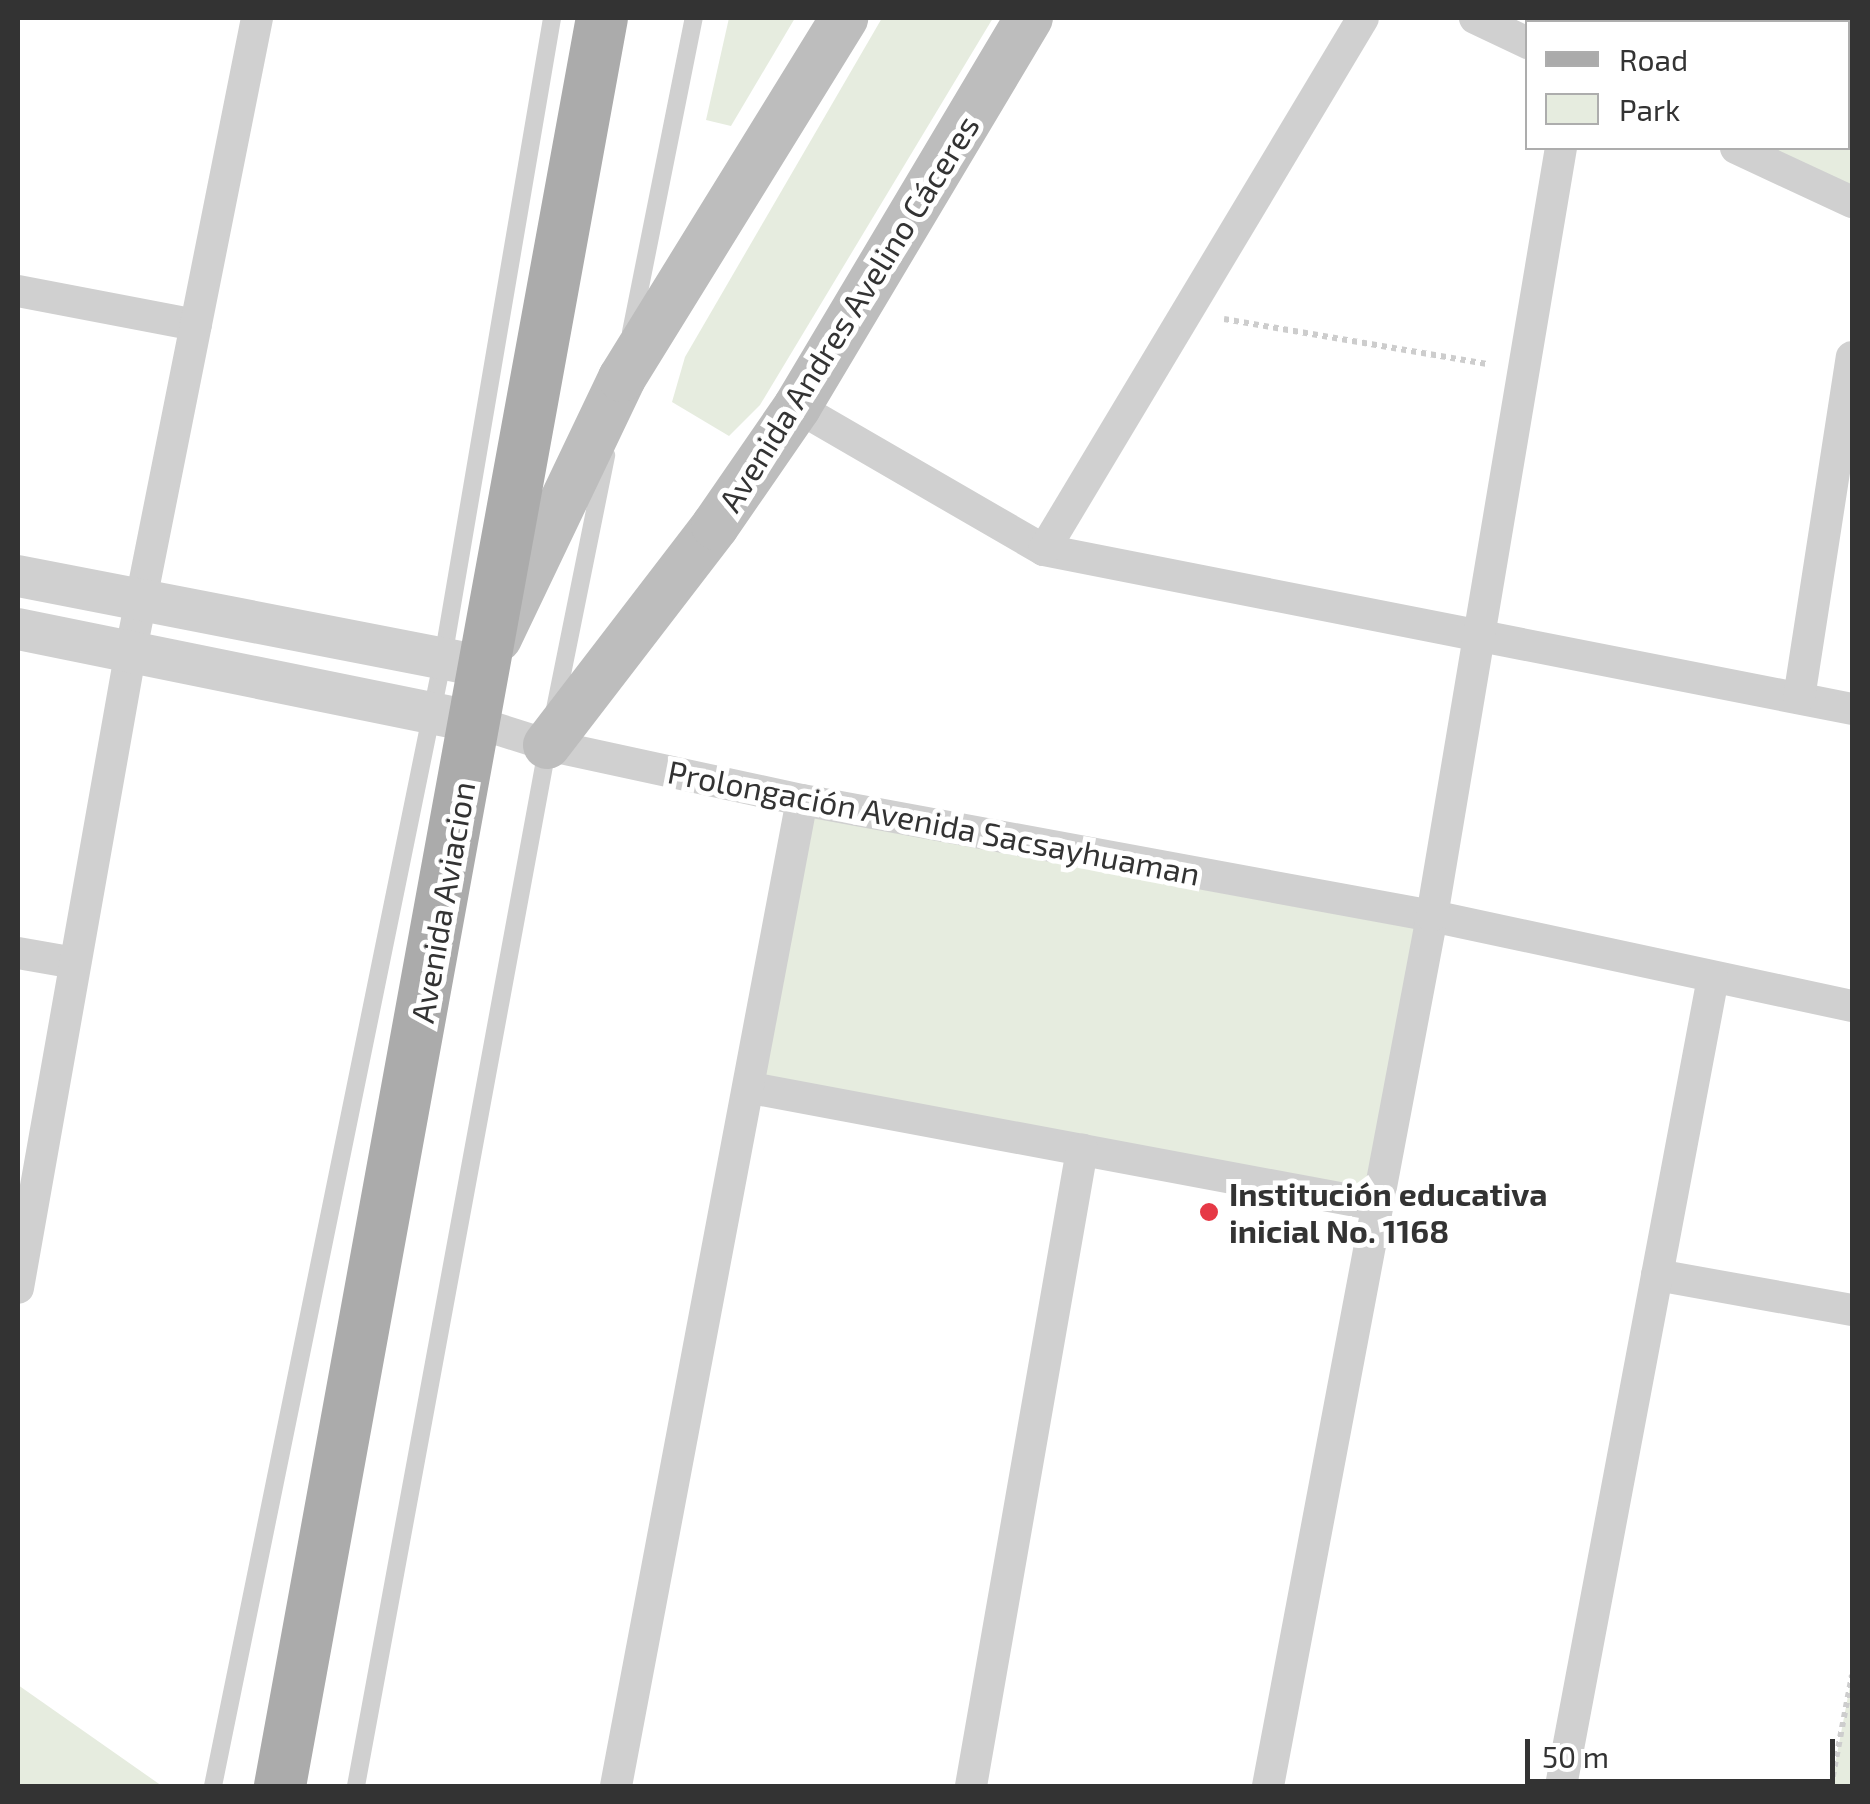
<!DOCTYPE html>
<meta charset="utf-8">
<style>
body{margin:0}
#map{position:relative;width:1870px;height:1804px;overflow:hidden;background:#fff;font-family:"Exo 2",sans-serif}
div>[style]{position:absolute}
.green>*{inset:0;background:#e6ecdf}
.path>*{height:6px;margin-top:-3px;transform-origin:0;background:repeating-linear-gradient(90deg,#cdcdcd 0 5px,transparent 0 10px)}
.service>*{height:18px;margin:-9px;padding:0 9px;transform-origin:9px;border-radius:9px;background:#d0d0d0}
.minor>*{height:32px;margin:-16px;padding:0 16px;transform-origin:16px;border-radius:16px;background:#d0d0d0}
.tertiary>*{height:42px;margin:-21px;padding:0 21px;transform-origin:21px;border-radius:21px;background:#d0d0d0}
.secondary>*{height:48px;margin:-24px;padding:0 24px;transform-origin:24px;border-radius:24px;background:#bdbdbd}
.primary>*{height:52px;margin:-26px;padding:0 26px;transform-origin:26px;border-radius:26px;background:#ababab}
.dots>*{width:28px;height:28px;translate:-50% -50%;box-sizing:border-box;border:5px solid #fff;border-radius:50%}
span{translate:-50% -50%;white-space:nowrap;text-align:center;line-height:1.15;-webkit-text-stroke:10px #fff;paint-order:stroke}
.street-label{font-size:32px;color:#333}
.poi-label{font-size:32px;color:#333;font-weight:700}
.left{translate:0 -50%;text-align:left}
.frame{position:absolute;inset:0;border:20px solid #333;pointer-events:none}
.legend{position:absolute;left:1525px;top:20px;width:325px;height:130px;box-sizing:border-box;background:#fff;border:2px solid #adadad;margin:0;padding:12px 18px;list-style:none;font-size:30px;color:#333}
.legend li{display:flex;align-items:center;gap:20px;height:50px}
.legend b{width:50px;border:2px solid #adadad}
.scale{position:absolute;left:1525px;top:1739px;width:310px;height:45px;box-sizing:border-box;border:5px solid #333;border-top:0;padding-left:12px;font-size:30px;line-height:35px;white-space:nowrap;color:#333;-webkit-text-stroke:8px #fff;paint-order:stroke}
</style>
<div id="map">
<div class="green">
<div style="clip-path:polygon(729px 18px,795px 18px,731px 126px,706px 120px)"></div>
<div style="clip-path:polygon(882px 18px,993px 18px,760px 405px,729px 436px,672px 402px,685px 357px)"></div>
<div style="clip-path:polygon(1568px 18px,1852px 18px,1852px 187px,1762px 148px,1848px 148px,1848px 22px,1566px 22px)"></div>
<div style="clip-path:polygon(802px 800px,1432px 916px,1377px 1205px,751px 1088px)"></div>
<div style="clip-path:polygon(1852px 1675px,1852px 1786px,1831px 1786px)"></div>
<div style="clip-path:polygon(18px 1685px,162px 1786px,18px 1786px)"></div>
</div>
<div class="path">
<div style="left:1224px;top:319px;width:267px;rotate:9.7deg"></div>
<div style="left:1831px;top:1786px;width:113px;rotate:-79.3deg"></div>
</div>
<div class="service">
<div style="left:631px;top:332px;width:320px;rotate:-78.7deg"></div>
<div style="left:554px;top:714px;width:264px;rotate:-78.6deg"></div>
<div style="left:213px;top:1786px;width:1151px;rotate:-78.48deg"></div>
<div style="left:443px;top:658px;width:649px;rotate:-80.33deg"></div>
<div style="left:356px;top:1786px;width:1060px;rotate:-79.56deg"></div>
</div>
<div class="minor">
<div style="left:1475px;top:18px;width:59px;rotate:25.3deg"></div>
<div style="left:1552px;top:22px;width:5px;rotate:-53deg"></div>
<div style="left:1736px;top:148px;width:128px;rotate:25deg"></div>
<div style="left:18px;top:291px;width:181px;rotate:10.8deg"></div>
<div style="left:797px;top:407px;width:285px;rotate:30.1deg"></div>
<div style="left:1044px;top:550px;width:823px;rotate:11.13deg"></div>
<div style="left:1044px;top:550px;width:620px;rotate:-59.05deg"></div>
<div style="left:1799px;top:698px;width:345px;rotate:-81.2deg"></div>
<div style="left:475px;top:722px;width:76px;rotate:17.7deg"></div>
<div style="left:547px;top:745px;width:261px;rotate:12.2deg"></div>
<div style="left:802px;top:800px;width:641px;rotate:10.43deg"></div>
<div style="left:1432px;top:916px;width:430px;rotate:12.1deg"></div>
<div style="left:18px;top:953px;width:58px;rotate:10deg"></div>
<div style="left:751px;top:1088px;width:637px;rotate:10.59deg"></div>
<div style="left:1657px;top:1275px;width:198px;rotate:10.2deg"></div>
<div style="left:18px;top:1288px;width:648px;rotate:-79.96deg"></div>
<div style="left:131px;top:650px;width:644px;rotate:-78.72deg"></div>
<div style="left:616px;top:1786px;width:1003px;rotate:-79.32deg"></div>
<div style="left:971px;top:1786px;width:646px;rotate:-80.1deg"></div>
<div style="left:1268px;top:1786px;width:885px;rotate:-79.32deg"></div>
<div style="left:1432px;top:916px;width:779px;rotate:-80.47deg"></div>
<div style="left:1561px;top:1786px;width:822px;rotate:-79.35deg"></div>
</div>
<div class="tertiary">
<div style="left:18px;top:576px;width:476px;rotate:11deg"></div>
<div style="left:18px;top:629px;width:466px;rotate:11.5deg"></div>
</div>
<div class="secondary">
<div style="left:498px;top:638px;width:288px;rotate:-64.5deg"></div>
<div style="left:622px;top:378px;width:423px;rotate:-58.3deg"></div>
<div style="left:547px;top:745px;width:276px;rotate:-52.5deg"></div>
<div style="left:715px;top:526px;width:145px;rotate:-55.4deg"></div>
<div style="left:797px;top:407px;width:453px;rotate:-59.2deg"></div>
</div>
<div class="primary">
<div style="left:280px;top:1786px;width:1797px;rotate:-79.68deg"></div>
</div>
<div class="dots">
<div style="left:1209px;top:1212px;background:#e63946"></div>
</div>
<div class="street-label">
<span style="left:848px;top:313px;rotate:-58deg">Avenida Andres Avelino Cáceres</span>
<span style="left:934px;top:822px;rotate:11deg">Prolongación Avenida Sacsayhuaman</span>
<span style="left:442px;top:902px;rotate:-80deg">Avenida Aviacion</span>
</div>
<div class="poi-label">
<span class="left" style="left:1229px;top:1212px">Institución educativa<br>inicial No. 1168</span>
</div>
<div class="frame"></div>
<ul class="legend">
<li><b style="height:12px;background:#ababab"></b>Road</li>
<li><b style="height:28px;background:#e6ecdf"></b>Park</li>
</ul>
<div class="scale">50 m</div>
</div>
